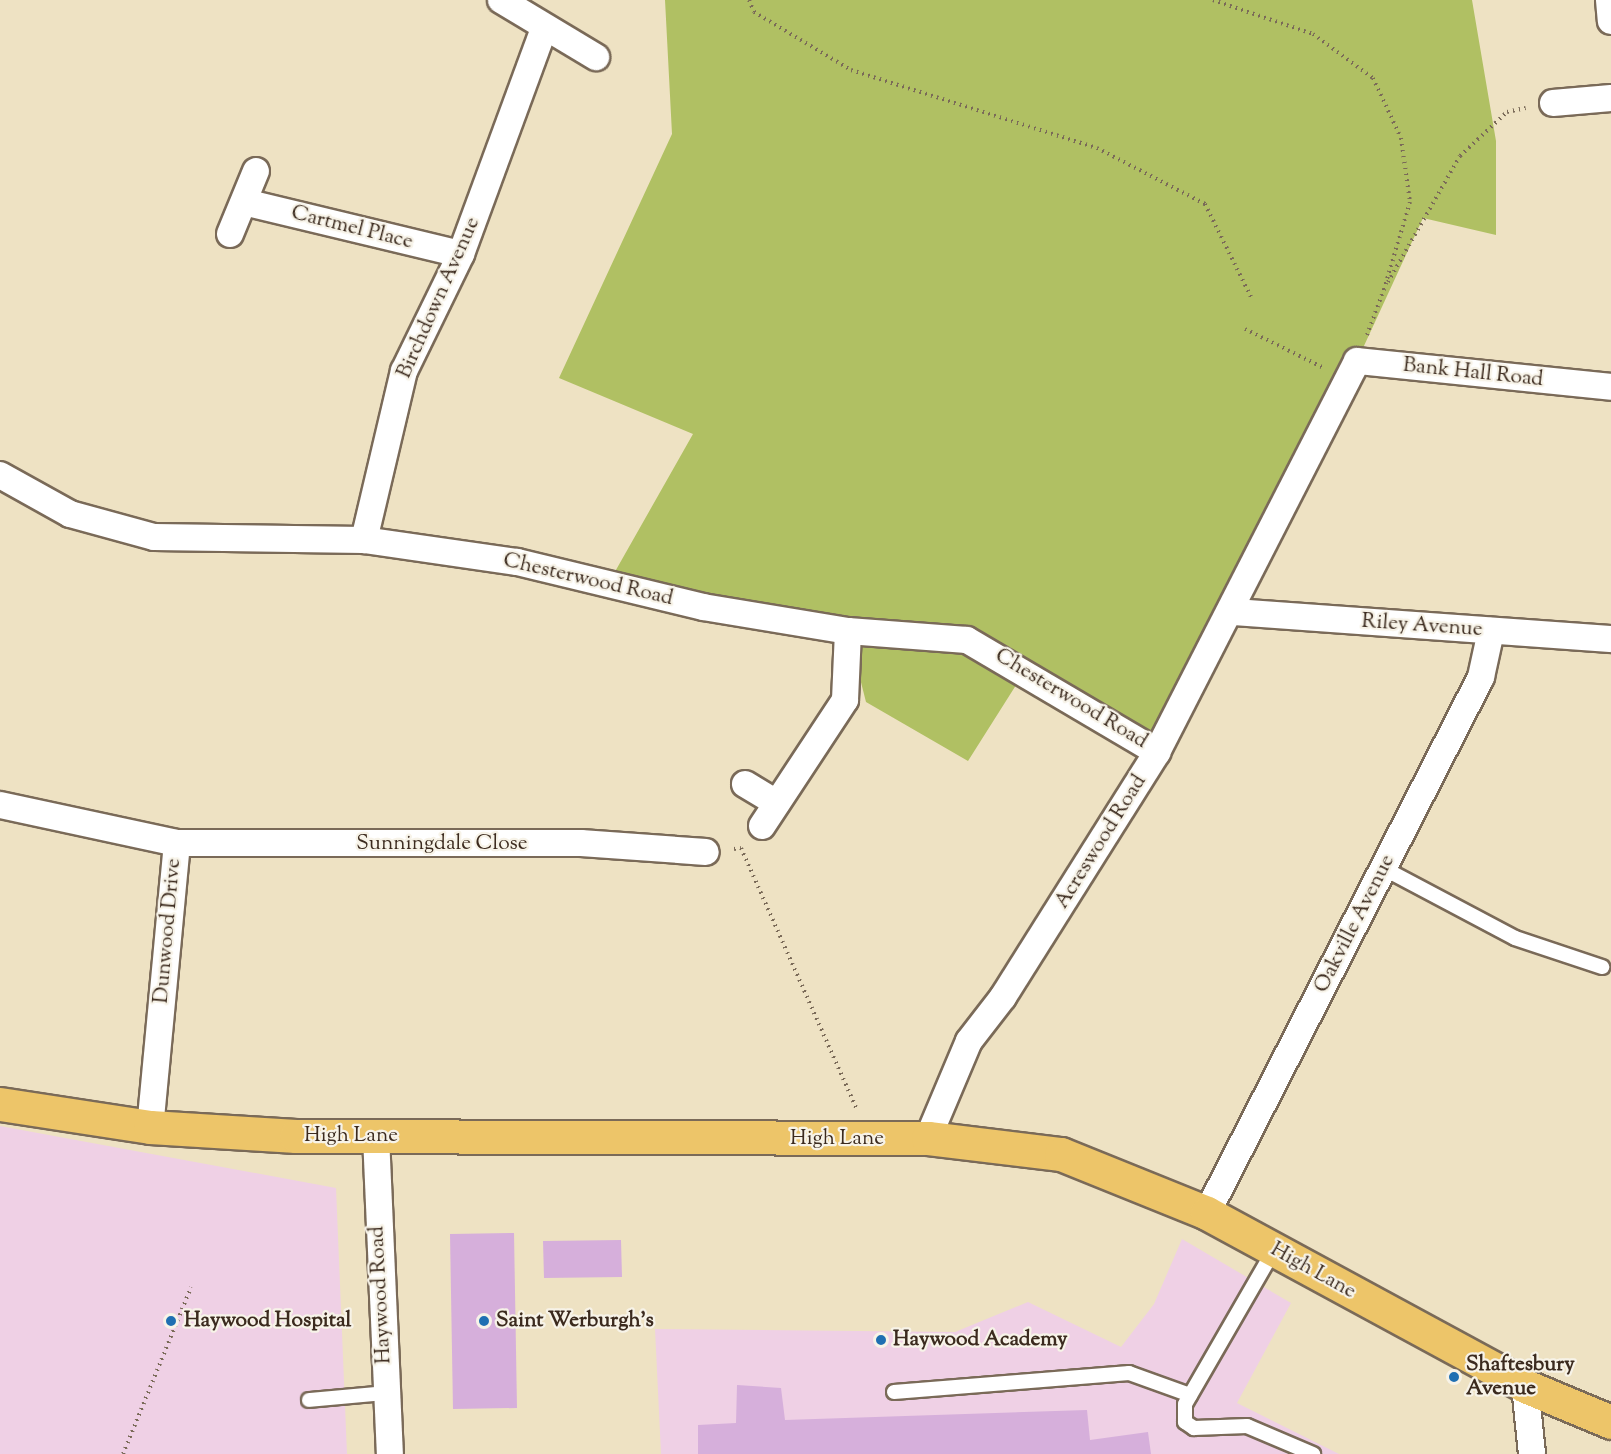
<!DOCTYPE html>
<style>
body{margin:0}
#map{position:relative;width:1611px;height:1454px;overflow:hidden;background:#eee2c3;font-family:"Sorts Mill Goudy",serif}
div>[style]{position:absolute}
.built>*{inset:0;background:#efd0e5}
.green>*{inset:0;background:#b0c063}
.building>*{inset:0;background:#d6afdb}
.path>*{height:4px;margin-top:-2px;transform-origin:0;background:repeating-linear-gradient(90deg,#7a6a58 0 1.5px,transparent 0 6px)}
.roads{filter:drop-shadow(2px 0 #7a6a58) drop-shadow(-2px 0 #7a6a58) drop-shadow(0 2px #7a6a58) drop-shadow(0 -2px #7a6a58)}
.lane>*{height:14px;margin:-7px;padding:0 7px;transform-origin:7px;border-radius:7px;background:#fff}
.street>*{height:26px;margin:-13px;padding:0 13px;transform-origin:13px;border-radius:13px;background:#fff}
.primary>*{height:33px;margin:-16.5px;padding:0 16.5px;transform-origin:16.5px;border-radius:16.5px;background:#edc569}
.dots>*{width:16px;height:16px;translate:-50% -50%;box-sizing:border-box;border:3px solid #f7f3e8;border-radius:50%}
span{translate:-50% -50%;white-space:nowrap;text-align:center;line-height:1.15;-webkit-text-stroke:4.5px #f7f3e8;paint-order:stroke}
.street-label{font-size:21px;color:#3b2a1e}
.poi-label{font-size:21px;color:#3b2a1e;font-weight:700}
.left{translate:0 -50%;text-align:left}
</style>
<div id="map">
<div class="built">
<div style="clip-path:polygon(0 1126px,336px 1188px,347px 1454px,0 1454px)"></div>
<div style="clip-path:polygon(1182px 1239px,1291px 1303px,1237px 1403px,1339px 1454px,661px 1454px,655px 1329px,955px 1332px,1028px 1302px,1121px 1347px,1154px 1304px)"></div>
</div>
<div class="green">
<div style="clip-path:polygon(665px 0,1472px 0,1496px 141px,1496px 235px,1423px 218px,1357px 361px,1157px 752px,1025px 671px,968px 761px,866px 702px,848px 631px,608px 584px,693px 434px,559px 378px,672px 134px)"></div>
</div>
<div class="building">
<div style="clip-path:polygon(514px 1233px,517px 1408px,453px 1409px,450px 1234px)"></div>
<div style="clip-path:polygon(621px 1240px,622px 1277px,544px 1278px,543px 1241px)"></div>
<div style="clip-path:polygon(737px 1385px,781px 1388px,785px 1420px,1087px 1410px,1090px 1440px,1148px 1432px,1151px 1454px,698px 1454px,698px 1425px,736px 1423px)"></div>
</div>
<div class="path">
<div style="left:749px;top:0;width:13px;rotate:67deg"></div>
<div style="left:754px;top:12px;width:113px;rotate:30.9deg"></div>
<div style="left:851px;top:70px;width:258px;rotate:17.6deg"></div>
<div style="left:1097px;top:148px;width:122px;rotate:27.4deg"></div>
<div style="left:1205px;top:204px;width:104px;rotate:63.7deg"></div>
<div style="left:1213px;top:0;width:106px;rotate:18.8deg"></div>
<div style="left:1313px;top:34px;width:74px;rotate:36.3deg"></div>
<div style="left:1373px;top:78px;width:66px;rotate:65deg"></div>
<div style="left:1401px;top:138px;width:65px;rotate:82deg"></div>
<div style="left:1410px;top:202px;width:91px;rotate:106.6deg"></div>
<div style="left:1388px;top:282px;width:145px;rotate:-60.3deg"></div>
<div style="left:1460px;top:156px;width:64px;rotate:-43.1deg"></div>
<div style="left:1507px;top:112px;width:19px;rotate:-12deg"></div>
<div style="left:1245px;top:329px;width:86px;rotate:26.3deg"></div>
<div style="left:1367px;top:335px;width:49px;rotate:-69.7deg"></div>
<div style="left:734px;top:849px;width:7px;rotate:-8deg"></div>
<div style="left:741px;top:848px;width:284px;rotate:66.1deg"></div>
<div style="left:123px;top:1454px;width:180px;rotate:-67.8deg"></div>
</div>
<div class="roads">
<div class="lane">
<div style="left:1383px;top:868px;width:149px;rotate:27.9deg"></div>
<div style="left:1515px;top:938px;width:92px;rotate:18.4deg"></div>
<div style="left:1274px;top:1250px;width:178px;rotate:120deg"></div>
<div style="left:1185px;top:1404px;width:18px;rotate:90deg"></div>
<div style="left:1185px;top:1422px;width:11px;rotate:34deg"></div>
<div style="left:1194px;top:1428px;width:53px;rotate:-2.2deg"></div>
<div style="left:1247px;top:1426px;width:72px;rotate:23deg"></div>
<div style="left:894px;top:1392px;width:236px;rotate:-4.6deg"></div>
<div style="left:1129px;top:1373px;width:65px;rotate:19.8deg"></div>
<div style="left:309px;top:1400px;width:77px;rotate:-5.2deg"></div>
</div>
<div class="street">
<div style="left:501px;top:0;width:111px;rotate:31deg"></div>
<div style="left:1609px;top:0;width:21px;rotate:85deg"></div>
<div style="left:1553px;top:103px;width:58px;rotate:-4.9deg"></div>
<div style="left:244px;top:202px;width:223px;rotate:13.5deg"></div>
<div style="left:230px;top:234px;width:68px;rotate:-67.6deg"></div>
<div style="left:0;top:475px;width:80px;rotate:29.1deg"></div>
<div style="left:70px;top:514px;width:87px;rotate:15.3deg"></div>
<div style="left:154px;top:537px;width:210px;rotate:0.8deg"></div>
<div style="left:364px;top:540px;width:155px;rotate:8.2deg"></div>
<div style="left:517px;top:562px;width:191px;rotate:13.6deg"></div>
<div style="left:703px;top:607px;width:147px;rotate:9.4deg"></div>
<div style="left:848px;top:631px;width:119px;rotate:4.3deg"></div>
<div style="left:967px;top:640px;width:221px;rotate:30.5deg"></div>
<div style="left:364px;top:540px;width:174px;rotate:-76.7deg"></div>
<div style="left:404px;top:371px;width:130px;rotate:-64deg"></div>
<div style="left:461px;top:254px;width:241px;rotate:-69.8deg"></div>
<div style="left:1233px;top:612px;width:379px;rotate:4.1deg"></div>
<div style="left:745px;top:784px;width:37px;rotate:31deg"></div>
<div style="left:0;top:805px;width:181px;rotate:12.1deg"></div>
<div style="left:177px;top:843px;width:285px;rotate:95.4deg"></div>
<div style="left:762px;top:826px;width:151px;rotate:-56.6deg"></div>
<div style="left:845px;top:700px;width:69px;rotate:-87.5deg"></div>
<div style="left:177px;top:843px;width:404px"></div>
<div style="left:581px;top:843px;width:125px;rotate:4.1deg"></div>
<div style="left:376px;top:1136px;width:318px;rotate:87.5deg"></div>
<div style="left:928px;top:1138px;width:105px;rotate:-67.1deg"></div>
<div style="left:969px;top:1041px;width:56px;rotate:-52.3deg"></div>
<div style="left:1003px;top:997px;width:289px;rotate:-57.8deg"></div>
<div style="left:1157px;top:752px;width:439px;rotate:-62.9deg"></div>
<div style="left:1357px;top:361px;width:255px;rotate:5.8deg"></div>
<div style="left:1207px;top:1213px;width:602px;rotate:-62.92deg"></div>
<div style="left:1481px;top:677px;width:47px;rotate:-77.7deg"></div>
<div style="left:1525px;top:1386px;width:68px;rotate:84.1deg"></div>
</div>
<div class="primary">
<div style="left:0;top:1104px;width:152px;rotate:8.7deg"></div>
<div style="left:150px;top:1127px;width:146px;rotate:3.5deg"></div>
<div style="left:296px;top:1136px;width:632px;rotate:0.18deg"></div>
<div style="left:928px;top:1138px;width:134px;rotate:6.9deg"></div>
<div style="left:1061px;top:1154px;width:157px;rotate:22deg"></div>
<div style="left:1207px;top:1213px;width:362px;rotate:28.5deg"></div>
<div style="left:1525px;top:1386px;width:93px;rotate:22.7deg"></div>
</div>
</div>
<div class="dots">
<div style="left:171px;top:1321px;background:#1f6fb2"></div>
<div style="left:484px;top:1321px;background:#1f6fb2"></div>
<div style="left:881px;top:1340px;background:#1f6fb2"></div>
<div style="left:1454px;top:1377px;background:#1f6fb2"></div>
</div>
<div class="street-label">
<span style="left:352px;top:228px;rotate:14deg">Cartmel Place</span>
<span style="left:439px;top:298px;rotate:-66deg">Birchdown Avenue</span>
<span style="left:1473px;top:373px;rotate:6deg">Bank Hall Road</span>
<span style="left:588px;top:580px;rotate:13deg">Chesterwood Road</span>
<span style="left:1422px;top:626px;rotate:4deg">Riley Avenue</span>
<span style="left:1071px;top:699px;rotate:31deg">Chesterwood Road</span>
<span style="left:1101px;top:842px;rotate:-58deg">Acreswood Road</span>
<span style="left:442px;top:844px">Sunningdale Close</span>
<span style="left:1355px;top:924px;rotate:-63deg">Oakville Avenue</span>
<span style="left:168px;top:931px;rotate:-85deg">Dunwood Drive</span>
<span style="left:351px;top:1136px">High Lane</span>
<span style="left:837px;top:1139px">High Lane</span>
<span style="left:1313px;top:1271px;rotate:29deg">High Lane</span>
<span style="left:381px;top:1295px;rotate:-93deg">Haywood Road</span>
</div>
<div class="poi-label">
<span class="left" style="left:184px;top:1321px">Haywood Hospital</span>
<span class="left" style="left:496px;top:1321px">Saint Werburgh's</span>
<span class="left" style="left:893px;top:1340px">Haywood Academy</span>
<span class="left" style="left:1466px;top:1377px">Shaftesbury<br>Avenue</span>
</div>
</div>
